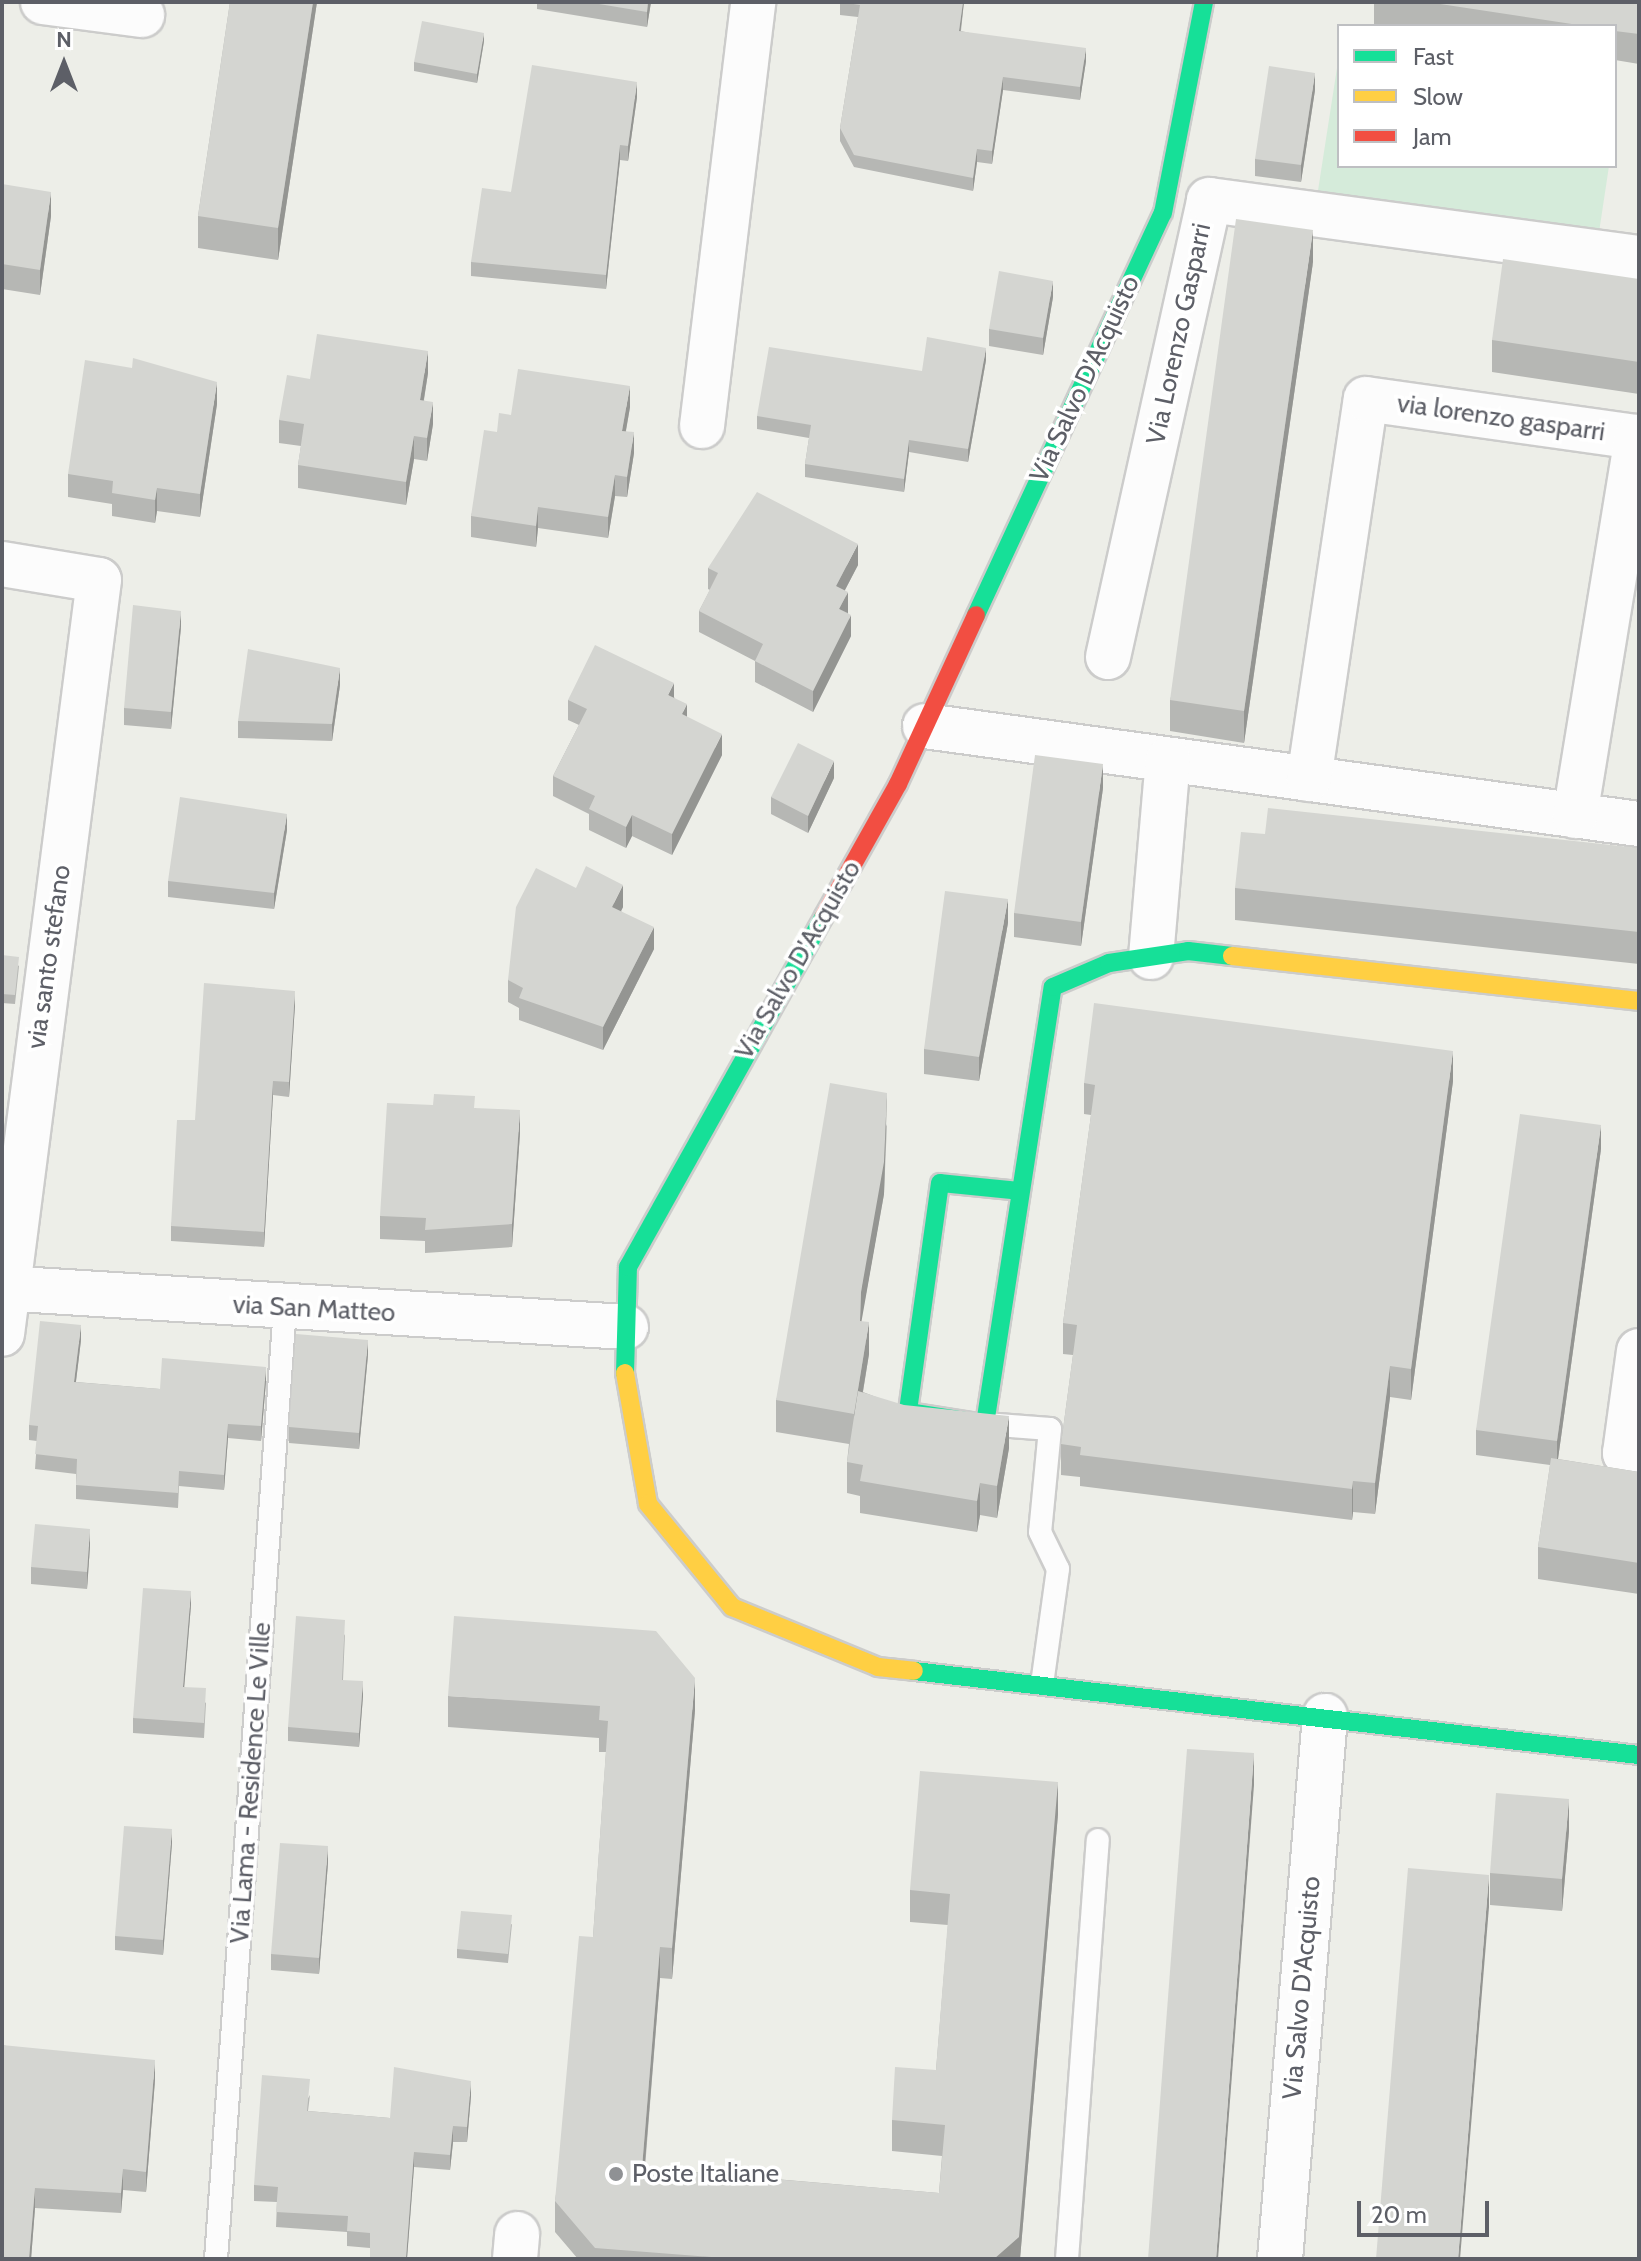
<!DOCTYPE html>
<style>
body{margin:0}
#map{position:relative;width:1641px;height:2261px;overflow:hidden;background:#edeee8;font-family:Cabin,sans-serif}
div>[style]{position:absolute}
.green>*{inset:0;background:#d5ebda}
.roads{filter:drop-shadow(2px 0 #cccccb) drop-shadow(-2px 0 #cccccb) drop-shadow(0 2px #cccccb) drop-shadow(0 -2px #cccccb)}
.lane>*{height:22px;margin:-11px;padding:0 11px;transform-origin:11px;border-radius:11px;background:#fcfcfc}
.street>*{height:44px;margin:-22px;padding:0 22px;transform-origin:22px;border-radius:22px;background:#fcfcfc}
.fast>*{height:18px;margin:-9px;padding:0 9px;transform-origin:9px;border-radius:9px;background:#16e098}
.slow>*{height:18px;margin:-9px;padding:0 9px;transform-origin:9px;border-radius:9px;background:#ffcf43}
.jam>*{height:18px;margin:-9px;padding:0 9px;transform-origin:9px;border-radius:9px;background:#f24e42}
.wall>*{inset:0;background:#b6b7b4}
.shaded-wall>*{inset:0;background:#949592}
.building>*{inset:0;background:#d4d5d1}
.dots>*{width:22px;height:22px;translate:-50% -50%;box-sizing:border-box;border:4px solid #fff;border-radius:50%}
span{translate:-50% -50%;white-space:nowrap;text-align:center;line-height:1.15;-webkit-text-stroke:7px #fff;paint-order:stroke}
.street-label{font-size:26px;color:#5d5f67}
.poi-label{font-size:26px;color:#5d5f67}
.left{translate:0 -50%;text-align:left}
.frame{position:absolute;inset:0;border:4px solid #5d5f67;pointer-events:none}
.legend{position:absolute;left:1337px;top:24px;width:280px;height:144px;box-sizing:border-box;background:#fff;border:2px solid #bebfc2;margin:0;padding:10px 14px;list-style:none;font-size:24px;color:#5d5f67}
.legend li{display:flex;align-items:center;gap:16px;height:40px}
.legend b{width:40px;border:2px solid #bebfc2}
.north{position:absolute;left:24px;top:24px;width:80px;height:80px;-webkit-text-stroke:6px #fff;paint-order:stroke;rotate:0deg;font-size:22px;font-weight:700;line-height:32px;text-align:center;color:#5d5f67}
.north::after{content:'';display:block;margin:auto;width:28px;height:36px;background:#5d5f67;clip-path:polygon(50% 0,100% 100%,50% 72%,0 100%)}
.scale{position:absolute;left:1357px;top:2201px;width:132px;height:36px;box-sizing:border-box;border:4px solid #5d5f67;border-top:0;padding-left:10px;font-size:24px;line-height:28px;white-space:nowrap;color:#5d5f67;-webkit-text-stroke:6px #fff;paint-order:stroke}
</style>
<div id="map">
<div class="green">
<div style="clip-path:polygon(1339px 55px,1339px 166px,1609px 166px,1598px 239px,1317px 197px)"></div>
</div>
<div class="roads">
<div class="lane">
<div style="left:985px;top:1424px;width:65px;rotate:4.4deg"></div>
<div style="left:1050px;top:1429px;width:103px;rotate:95.5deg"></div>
<div style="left:1040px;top:1532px;width:41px;rotate:64.1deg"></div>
<div style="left:1058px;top:1569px;width:116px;rotate:97.9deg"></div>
<div style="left:216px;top:2259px;width:954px;rotate:-85.85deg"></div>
<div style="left:1067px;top:2259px;width:420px;rotate:-85.8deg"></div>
</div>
<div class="street">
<div style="left:43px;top:2px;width:100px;rotate:7.5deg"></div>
<div style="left:702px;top:426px;width:427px;rotate:-83.1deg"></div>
<div style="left:2px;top:564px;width:98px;rotate:9.4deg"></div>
<div style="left:99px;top:580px;width:760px;rotate:97.33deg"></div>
<div style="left:1108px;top:657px;width:468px;rotate:-77.5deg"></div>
<div style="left:1209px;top:200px;width:434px;rotate:7.7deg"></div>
<div style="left:925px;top:726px;width:721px;rotate:7.82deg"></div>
<div style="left:1309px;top:779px;width:384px;rotate:-81.5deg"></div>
<div style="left:1366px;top:399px;width:274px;rotate:8deg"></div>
<div style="left:1637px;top:437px;width:384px;rotate:99.3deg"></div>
<div style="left:1151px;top:957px;width:198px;rotate:-85.1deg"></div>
<div style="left:2px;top:1288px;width:625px;rotate:3.58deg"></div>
<div style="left:1639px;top:1351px;width:103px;rotate:97.8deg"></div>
<div style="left:1625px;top:1453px;width:14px;rotate:8deg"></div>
<div style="left:515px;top:2259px;width:25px;rotate:-85deg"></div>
<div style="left:1280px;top:2259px;width:545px;rotate:-85.26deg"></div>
</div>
<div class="fast">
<div style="left:976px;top:615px;width:443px;rotate:-65.1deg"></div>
<div style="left:1163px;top:213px;width:215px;rotate:-79deg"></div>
<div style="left:1020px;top:1191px;width:80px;rotate:-174.3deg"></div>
<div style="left:940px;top:1183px;width:231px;rotate:98deg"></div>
<div style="left:908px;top:1412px;width:78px;rotate:8.9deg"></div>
<div style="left:985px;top:1424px;width:442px;rotate:-81.2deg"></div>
<div style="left:1053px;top:987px;width:61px;rotate:-23.2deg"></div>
<div style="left:1109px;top:963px;width:80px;rotate:-8.6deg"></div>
<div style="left:1188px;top:951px;width:44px;rotate:6.5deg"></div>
<div style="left:625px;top:1373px;width:106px;rotate:-88.4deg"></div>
<div style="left:628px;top:1267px;width:402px;rotate:-60.8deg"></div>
<div style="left:914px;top:1671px;width:730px;rotate:6.61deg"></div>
</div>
<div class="slow">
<div style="left:1232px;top:956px;width:409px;rotate:6.3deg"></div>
<div style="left:625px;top:1373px;width:133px;rotate:80deg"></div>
<div style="left:648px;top:1504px;width:133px;rotate:50.8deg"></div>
<div style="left:732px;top:1607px;width:158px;rotate:22.3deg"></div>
<div style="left:878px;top:1667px;width:36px;rotate:6deg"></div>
</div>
<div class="jam">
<div style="left:824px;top:916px;width:151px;rotate:-60.7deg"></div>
<div style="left:898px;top:784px;width:186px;rotate:-65.2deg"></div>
</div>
</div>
<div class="wall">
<div style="clip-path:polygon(230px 2px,317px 2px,278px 260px,198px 248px,198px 216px)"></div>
<div style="clip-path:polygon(537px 2px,651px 2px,647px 27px,537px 9px)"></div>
<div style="clip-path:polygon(840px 2px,964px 2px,961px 31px,1086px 61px,1080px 100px,1003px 90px,992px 164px,977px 162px,973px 191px,854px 167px,840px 141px,840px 128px,858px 17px,840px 15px)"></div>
<div style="clip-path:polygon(1374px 2px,1639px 2px,1639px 64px,1615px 60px,1615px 26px,1391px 26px,1374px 24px)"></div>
<div style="clip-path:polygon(484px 41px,477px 83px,414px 71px,414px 62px)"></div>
<div style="clip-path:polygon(1315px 90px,1301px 182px,1255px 176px,1255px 159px)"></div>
<div style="clip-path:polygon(637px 97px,628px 161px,620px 160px,606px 289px,471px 276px,471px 262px,511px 192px)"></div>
<div style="clip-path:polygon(2px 184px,51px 216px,40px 295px,2px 289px)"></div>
<div style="clip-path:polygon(1313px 262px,1244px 743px,1170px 731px,1170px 700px)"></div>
<div style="clip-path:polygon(1639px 279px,1639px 394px,1492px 372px,1492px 340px)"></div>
<div style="clip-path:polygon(1053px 297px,1043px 355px,989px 346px,989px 329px)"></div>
<div style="clip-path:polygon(986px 360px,968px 462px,909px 452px,904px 492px,805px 477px,805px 464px,809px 438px,757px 429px,757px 416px,922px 371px)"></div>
<div style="clip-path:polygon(428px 373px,424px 400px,433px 424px,427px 461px,414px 459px,406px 505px,298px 488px,298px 465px,301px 446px,279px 443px,279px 420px,310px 379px)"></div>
<div style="clip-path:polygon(217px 404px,200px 517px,157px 511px,155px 523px,112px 516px,112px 504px,68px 497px,68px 474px)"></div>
<div style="clip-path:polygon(630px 407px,626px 431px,634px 453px,627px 497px,615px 496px,608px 538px,538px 528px,536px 547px,471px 537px,471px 516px,497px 432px,511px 415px)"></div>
<div style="clip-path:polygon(858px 565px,845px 590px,851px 636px,813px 712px,755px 682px,755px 661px,699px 632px,699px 611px,710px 590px,708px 589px,708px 568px)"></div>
<div style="clip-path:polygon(181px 627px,171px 729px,124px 725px,124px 708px)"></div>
<div style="clip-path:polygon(340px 685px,332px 741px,238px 738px,238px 721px)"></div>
<div style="clip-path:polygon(674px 697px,687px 717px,722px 755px,672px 855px,632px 836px,626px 848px,589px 830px,589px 814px,553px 796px,553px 776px,579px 725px,568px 720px,568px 700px)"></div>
<div style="clip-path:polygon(834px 778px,808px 833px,771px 814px,771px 797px)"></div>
<div style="clip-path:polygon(1103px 788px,1081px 946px,1014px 937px,1014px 913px)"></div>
<div style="clip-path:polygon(287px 830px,274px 909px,168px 897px,168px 881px)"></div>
<div style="clip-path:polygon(1265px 834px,1639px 848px,1639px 964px,1235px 920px,1235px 888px)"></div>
<div style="clip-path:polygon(576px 888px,623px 907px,621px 911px,654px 949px,603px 1050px,519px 1020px,519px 1008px,508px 1002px,508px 980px)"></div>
<div style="clip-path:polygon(1008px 923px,979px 1081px,924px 1074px,924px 1049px)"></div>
<div style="clip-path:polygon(2px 955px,19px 966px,15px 1004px,2px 1003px)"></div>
<div style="clip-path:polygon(295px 1005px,289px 1097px,273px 1095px,264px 1247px,171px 1241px,171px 1226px,195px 1120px)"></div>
<div style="clip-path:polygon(1453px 1081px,1411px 1400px,1390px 1397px,1375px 1514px,1353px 1512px,1352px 1520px,1080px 1486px,1080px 1477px,1061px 1475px,1061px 1444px,1073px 1355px,1063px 1354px,1063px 1323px,1091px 1115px,1084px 1114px,1084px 1083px)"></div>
<div style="clip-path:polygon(475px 1108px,520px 1133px,512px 1247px,425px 1253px,425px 1241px,380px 1239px,380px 1216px)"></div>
<div style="clip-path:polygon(887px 1124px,884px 1194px,861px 1321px,869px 1354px,863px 1392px,1009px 1448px,997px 1518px,980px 1515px,977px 1532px,860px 1513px,860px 1496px,847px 1493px,847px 1462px,849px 1444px,776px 1432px,776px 1400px)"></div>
<div style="clip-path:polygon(1601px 1149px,1558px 1459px,1639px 1472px,1639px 1594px,1538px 1579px,1538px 1547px,1550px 1465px,1476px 1455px,1476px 1430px)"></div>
<div style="clip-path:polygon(81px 1340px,76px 1382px,160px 1389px,266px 1381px,261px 1441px,228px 1438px,224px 1490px,179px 1486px,178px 1508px,76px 1499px,76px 1474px,35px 1469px,37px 1441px,29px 1440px,29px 1425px)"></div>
<div style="clip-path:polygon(368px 1355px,359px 1449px,289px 1443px,289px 1427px)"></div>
<div style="clip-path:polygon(90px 1546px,87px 1589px,31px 1584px,31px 1567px)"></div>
<div style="clip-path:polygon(191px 1605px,184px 1687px,206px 1703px,204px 1738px,133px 1733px,133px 1718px)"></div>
<div style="clip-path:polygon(345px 1634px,343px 1680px,363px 1696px,359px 1747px,288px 1741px,288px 1727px)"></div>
<div style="clip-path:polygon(448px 1696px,695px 1710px,672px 1979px,660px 1978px,645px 2168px,939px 2193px,942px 2156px,892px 2151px,892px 2120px,936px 2070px,948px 1925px,910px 1922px,910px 1890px,1058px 1814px,1020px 2259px,578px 2259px,555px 2232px,555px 2201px,593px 1937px,606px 1752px,599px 1752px,599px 1738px,448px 1727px)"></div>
<div style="clip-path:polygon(1569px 1831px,1562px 1911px,1490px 1905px,1490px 1873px)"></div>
<div style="clip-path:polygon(172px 1843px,163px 1955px,115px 1950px,115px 1936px)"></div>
<div style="clip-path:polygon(328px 1863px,319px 1974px,271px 1970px,271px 1954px)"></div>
<div style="clip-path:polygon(512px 1924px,508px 1963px,457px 1958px,457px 1949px)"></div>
<div style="clip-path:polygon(2px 2045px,155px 2080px,146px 2192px,123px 2190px,121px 2213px,35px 2208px,31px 2259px,2px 2259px)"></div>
<div style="clip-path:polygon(310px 2095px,308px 2111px,390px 2118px,471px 2096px,467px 2142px,453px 2142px,450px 2170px,414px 2167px,407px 2257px,370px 2259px,370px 2248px,347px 2246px,347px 2232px,276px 2227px,277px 2202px,254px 2201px,254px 2185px)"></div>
</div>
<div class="shaded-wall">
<div style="clip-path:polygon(313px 2px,317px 2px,278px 260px,278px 228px)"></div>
<div style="clip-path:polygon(648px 2px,651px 2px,647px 27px,647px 12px)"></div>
<div style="clip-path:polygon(963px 2px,964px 2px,959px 43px,959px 31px)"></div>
<div style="clip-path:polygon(484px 33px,484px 41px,477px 83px,477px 74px)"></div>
<div style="clip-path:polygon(1086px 48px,1086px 61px,1080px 100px,1080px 87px)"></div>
<div style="clip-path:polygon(1315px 73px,1315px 90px,1301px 182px,1301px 165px)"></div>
<div style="clip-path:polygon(1003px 77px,1003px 90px,992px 164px,992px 151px)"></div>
<div style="clip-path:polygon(637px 82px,637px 97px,628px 161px,628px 146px)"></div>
<div style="clip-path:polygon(620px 145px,620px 160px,606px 289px,606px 275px)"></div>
<div style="clip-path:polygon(977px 149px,977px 162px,973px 191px,973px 178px)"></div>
<div style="clip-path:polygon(51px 192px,51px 216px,40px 295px,40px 270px)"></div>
<div style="clip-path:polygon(1313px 230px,1313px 262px,1244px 743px,1244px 711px)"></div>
<div style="clip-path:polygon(1053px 281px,1053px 297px,1043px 355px,1043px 338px)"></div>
<div style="clip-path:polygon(986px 348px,986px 360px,968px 462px,968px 449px)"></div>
<div style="clip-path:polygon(428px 351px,428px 373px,420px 423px,420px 400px)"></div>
<div style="clip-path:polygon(217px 382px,217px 404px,200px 517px,200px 494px)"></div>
<div style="clip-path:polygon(630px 386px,630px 407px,622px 452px,622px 431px)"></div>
<div style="clip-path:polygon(433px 402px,433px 424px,427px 461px,427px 438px)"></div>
<div style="clip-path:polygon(634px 432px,634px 453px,627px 497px,627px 477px)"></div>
<div style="clip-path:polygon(414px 436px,414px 459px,406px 505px,406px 482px)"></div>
<div style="clip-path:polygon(909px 440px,909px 452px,904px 492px,904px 479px)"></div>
<div style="clip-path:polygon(615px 475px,615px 496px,608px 538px,608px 517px)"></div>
<div style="clip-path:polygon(157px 488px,157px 511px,155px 523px,155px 500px)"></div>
<div style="clip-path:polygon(538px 507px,538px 528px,536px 547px,536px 526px)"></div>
<div style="clip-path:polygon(858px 544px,858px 565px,836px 607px,836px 586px)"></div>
<div style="clip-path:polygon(848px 592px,848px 613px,839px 609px)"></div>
<div style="clip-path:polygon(181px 611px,181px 627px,171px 729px,171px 712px)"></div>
<div style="clip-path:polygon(851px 615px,851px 636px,813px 712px,813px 691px)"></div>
<div style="clip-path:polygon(340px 668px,340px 685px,332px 741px,332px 724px)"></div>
<div style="clip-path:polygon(674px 683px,674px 704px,668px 695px)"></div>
<div style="clip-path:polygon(687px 704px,687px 725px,682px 714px)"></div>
<div style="clip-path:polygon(722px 734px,722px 755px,672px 855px,672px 834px)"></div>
<div style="clip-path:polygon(834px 761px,834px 778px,808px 833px,808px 816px)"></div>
<div style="clip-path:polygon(1103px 764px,1103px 788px,1081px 946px,1081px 922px)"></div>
<div style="clip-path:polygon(287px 814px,287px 830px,274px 909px,274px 893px)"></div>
<div style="clip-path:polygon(632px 815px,632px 836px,626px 848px,626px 827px)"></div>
<div style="clip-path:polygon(623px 885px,623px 907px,612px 929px,612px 907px)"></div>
<div style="clip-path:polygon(1008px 899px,1008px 923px,979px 1081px,979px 1057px)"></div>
<div style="clip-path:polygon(654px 927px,654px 949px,603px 1050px,603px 1027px)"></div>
<div style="clip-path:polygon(295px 991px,295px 1005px,289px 1097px,289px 1082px)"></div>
<div style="clip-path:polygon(1453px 1051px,1453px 1081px,1411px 1400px,1411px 1369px)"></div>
<div style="clip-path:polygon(273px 1081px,273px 1095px,264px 1247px,264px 1232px)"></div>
<div style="clip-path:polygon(887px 1093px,884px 1194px,861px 1324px,860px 1321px,861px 1292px)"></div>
<div style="clip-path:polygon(520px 1110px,520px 1133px,512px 1247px,512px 1224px)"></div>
<div style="clip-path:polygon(1601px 1125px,1601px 1149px,1557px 1466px,1557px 1441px)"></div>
<div style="clip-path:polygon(869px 1322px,869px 1354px,854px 1445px,854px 1414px)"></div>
<div style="clip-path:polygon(81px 1325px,81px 1340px,74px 1397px,74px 1382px)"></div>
<div style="clip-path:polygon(368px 1340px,368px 1355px,359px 1449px,359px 1433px)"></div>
<div style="clip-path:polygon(1390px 1366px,1390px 1397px,1375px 1514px,1375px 1483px)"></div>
<div style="clip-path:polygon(266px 1367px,266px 1381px,261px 1441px,261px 1426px)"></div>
<div style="clip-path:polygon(1009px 1416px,1009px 1448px,997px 1518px,997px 1486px)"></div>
<div style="clip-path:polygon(228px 1424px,228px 1438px,224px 1490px,224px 1475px)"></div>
<div style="clip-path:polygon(1353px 1481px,1353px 1512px,1352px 1520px,1352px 1489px)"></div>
<div style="clip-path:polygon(980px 1483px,980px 1515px,977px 1532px,977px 1501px)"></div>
<div style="clip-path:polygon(90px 1529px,90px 1546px,87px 1589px,87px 1572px)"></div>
<div style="clip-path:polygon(191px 1591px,191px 1605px,183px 1702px,183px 1687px)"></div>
<div style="clip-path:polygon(695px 1678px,695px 1710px,672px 1979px,672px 1948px)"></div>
<div style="clip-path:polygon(363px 1681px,363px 1696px,359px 1747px,359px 1733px)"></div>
<div style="clip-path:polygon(1254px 1753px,1254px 1785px,1218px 2259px,1216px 2259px)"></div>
<div style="clip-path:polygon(1058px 1782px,1058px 1814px,1020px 2259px,994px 2259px)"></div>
<div style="clip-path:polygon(1569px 1799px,1569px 1831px,1562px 1911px,1562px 1879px)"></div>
<div style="clip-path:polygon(172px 1829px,172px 1843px,163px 1955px,163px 1940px)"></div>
<div style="clip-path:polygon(328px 1846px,328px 1863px,319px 1974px,319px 1958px)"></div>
<div style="clip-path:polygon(1489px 1875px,1489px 1907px,1460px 2259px,1458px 2259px)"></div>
<div style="clip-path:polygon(660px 1947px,660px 1978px,642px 2199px,642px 2168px)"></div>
<div style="clip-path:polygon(155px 2060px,155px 2080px,146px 2192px,146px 2172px)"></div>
<div style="clip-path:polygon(471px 2081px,471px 2096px,467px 2142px,467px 2127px)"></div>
<div style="clip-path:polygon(453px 2126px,453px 2142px,450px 2170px,450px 2155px)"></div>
<div style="clip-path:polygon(414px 2152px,414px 2167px,407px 2259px,406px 2259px)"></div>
<div style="clip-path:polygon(123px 2169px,123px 2190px,121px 2213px,121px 2193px)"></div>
<div style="clip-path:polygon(35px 2188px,35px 2208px,31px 2259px,29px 2259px)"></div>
</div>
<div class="building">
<div style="clip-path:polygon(230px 2px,313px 2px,278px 228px,198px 216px)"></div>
<div style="clip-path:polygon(587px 2px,648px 2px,647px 12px)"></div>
<div style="clip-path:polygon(840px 2px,963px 2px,959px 31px,1086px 48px,1080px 87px,1003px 77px,992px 151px,977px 149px,973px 178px,854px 155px,840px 128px,860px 5px)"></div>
<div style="clip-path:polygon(1427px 2px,1639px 2px,1639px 34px,1615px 31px,1615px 26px,1585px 26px)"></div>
<div style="clip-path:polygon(422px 21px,484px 33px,477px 74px,414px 62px)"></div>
<div style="clip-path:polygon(532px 65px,637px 82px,628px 146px,620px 145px,606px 275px,471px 262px,482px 188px,511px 192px)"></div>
<div style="clip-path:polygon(1269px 66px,1315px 73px,1301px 165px,1255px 159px)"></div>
<div style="clip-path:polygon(2px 184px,51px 192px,40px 270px,2px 264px)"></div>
<div style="clip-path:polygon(1236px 219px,1313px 230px,1244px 711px,1170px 700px)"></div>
<div style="clip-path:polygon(1503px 259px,1639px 279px,1639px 362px,1492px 340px)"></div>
<div style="clip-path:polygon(999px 271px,1053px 281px,1043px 338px,989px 329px)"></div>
<div style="clip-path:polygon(317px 334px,428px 351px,420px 400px,433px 402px,427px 438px,414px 436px,406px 482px,298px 465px,304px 424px,279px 420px,287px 375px,310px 379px)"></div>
<div style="clip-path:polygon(927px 337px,986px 348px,968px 449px,909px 440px,904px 479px,805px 464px,811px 425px,757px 416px,769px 347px,922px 371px)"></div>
<div style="clip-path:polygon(133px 358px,217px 382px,200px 494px,157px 488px,155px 500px,112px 493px,113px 481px,68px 474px,85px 360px,132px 368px)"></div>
<div style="clip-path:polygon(518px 369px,630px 386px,622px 431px,634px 432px,627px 477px,615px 475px,608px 517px,538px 507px,536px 526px,471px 516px,484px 430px,497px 432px,499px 413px,511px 415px)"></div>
<div style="clip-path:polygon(757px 492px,858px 544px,836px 586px,848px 592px,839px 609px,851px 615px,813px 691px,755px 661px,763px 644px,699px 611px,718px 573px,708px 568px)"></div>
<div style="clip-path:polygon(133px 605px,181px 611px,171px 712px,124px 708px)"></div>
<div style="clip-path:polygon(595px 645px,674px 683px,668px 695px,687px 704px,682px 714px,722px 734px,672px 834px,632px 815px,626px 827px,589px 809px,595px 796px,553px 776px,587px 709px,568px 700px)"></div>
<div style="clip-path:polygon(248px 649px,340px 668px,332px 724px,238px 721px)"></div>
<div style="clip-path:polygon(798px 743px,834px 761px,808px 816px,771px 797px)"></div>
<div style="clip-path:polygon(1035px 755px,1103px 764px,1081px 922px,1014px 913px)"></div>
<div style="clip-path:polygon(180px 797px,287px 814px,274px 893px,168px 881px)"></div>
<div style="clip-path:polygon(1268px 808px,1639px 848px,1639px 932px,1235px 888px,1241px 832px,1265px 834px)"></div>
<div style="clip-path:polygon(586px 866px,623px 885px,612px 907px,654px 927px,603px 1027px,519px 998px,523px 988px,508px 980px,516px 907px,536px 868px,576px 888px)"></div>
<div style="clip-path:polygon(945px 891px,1008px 899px,979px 1057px,924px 1049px)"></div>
<div style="clip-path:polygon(2px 955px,19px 957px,15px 995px,2px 994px)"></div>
<div style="clip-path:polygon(204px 983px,295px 991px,289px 1082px,273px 1081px,264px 1232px,171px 1226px,177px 1120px,195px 1120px)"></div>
<div style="clip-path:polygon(1094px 1003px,1453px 1051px,1411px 1369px,1390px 1366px,1375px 1483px,1353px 1481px,1352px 1489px,1080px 1455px,1081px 1447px,1061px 1444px,1077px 1325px,1063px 1323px,1095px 1085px,1084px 1083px)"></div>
<div style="clip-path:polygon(830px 1083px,887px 1093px,884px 1162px,861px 1292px,860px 1321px,869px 1322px,854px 1414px,776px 1400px)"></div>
<div style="clip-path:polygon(434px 1094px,475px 1096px,474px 1108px,520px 1110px,512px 1224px,425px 1230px,426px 1218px,380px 1216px,387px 1103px,433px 1105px)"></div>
<div style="clip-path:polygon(1520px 1114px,1601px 1125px,1557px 1441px,1476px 1430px)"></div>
<div style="clip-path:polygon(40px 1321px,81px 1325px,74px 1382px,160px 1389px,162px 1358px,266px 1367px,261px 1426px,228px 1424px,224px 1475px,179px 1471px,178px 1493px,76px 1485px,77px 1459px,35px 1454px,38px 1426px,29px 1425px)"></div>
<div style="clip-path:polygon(296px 1334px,368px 1340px,359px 1433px,289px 1427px)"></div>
<div style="clip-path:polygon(858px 1391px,904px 1405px,1009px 1416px,997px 1486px,980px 1483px,977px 1501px,860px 1481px,863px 1465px,847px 1462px)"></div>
<div style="clip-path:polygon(1551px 1458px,1639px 1472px,1639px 1563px,1538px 1547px)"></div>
<div style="clip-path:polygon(35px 1524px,90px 1529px,87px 1572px,31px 1567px)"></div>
<div style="clip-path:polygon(143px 1588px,191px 1591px,183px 1687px,206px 1688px,204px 1723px,133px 1718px)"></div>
<div style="clip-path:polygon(296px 1616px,345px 1620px,342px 1680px,363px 1681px,359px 1733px,288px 1727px)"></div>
<div style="clip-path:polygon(454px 1616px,656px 1631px,695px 1678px,672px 1948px,660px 1947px,642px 2168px,939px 2193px,945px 2125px,892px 2120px,895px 2067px,936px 2070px,950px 1894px,910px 1890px,920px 1771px,1058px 1782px,1019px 2237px,994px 2259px,737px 2259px,595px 2248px,555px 2201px,579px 1936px,593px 1937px,608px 1721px,599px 1720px,600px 1706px,448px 1696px)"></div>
<div style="clip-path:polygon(1187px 1749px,1254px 1753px,1216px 2259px,1148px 2259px)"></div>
<div style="clip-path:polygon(1496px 1793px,1569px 1799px,1562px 1879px,1490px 1873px)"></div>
<div style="clip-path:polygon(124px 1826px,172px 1829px,163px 1940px,115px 1936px)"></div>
<div style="clip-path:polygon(280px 1843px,328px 1846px,319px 1958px,271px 1954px)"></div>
<div style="clip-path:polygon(1408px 1868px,1489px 1875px,1458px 2259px,1376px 2259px)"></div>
<div style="clip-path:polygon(461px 1911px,512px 1915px,508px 1954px,457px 1949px)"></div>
<div style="clip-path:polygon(2px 2045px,155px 2060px,146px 2172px,123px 2169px,121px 2193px,35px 2188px,29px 2259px,2px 2259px)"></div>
<div style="clip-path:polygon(394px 2067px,471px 2081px,467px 2127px,453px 2126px,450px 2155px,414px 2152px,406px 2257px,445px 2257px,445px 2259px,370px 2259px,370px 2233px,347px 2231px,348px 2216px,276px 2212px,278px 2187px,254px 2185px,262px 2075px,310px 2079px,307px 2111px,390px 2118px)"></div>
</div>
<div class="dots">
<div style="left:616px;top:2174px;background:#8f9194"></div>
</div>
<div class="street-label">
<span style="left:1179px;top:334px;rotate:-78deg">Via Lorenzo Gasparri</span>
<span style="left:1085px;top:379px;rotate:-65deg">Via Salvo D'Acquisto</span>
<span style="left:1501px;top:418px;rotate:8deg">via lorenzo gasparri</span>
<span style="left:49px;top:957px;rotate:-82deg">via santo stefano</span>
<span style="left:798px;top:960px;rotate:-60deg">Via Salvo D'Acquisto</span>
<span style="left:314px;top:1309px;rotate:3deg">via San Matteo</span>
<span style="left:251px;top:1783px;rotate:-86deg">Via Lama - Residence Le Ville</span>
<span style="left:1302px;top:1988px;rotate:-85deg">Via Salvo D'Acquisto</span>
</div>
<div class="poi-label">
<span class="left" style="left:632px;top:2174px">Poste Italiane</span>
</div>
<div class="frame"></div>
<ul class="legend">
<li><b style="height:10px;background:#16e098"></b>Fast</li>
<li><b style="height:10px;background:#ffcf43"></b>Slow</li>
<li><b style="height:10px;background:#f24e42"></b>Jam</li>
</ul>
<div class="north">N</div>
<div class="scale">20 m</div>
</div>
